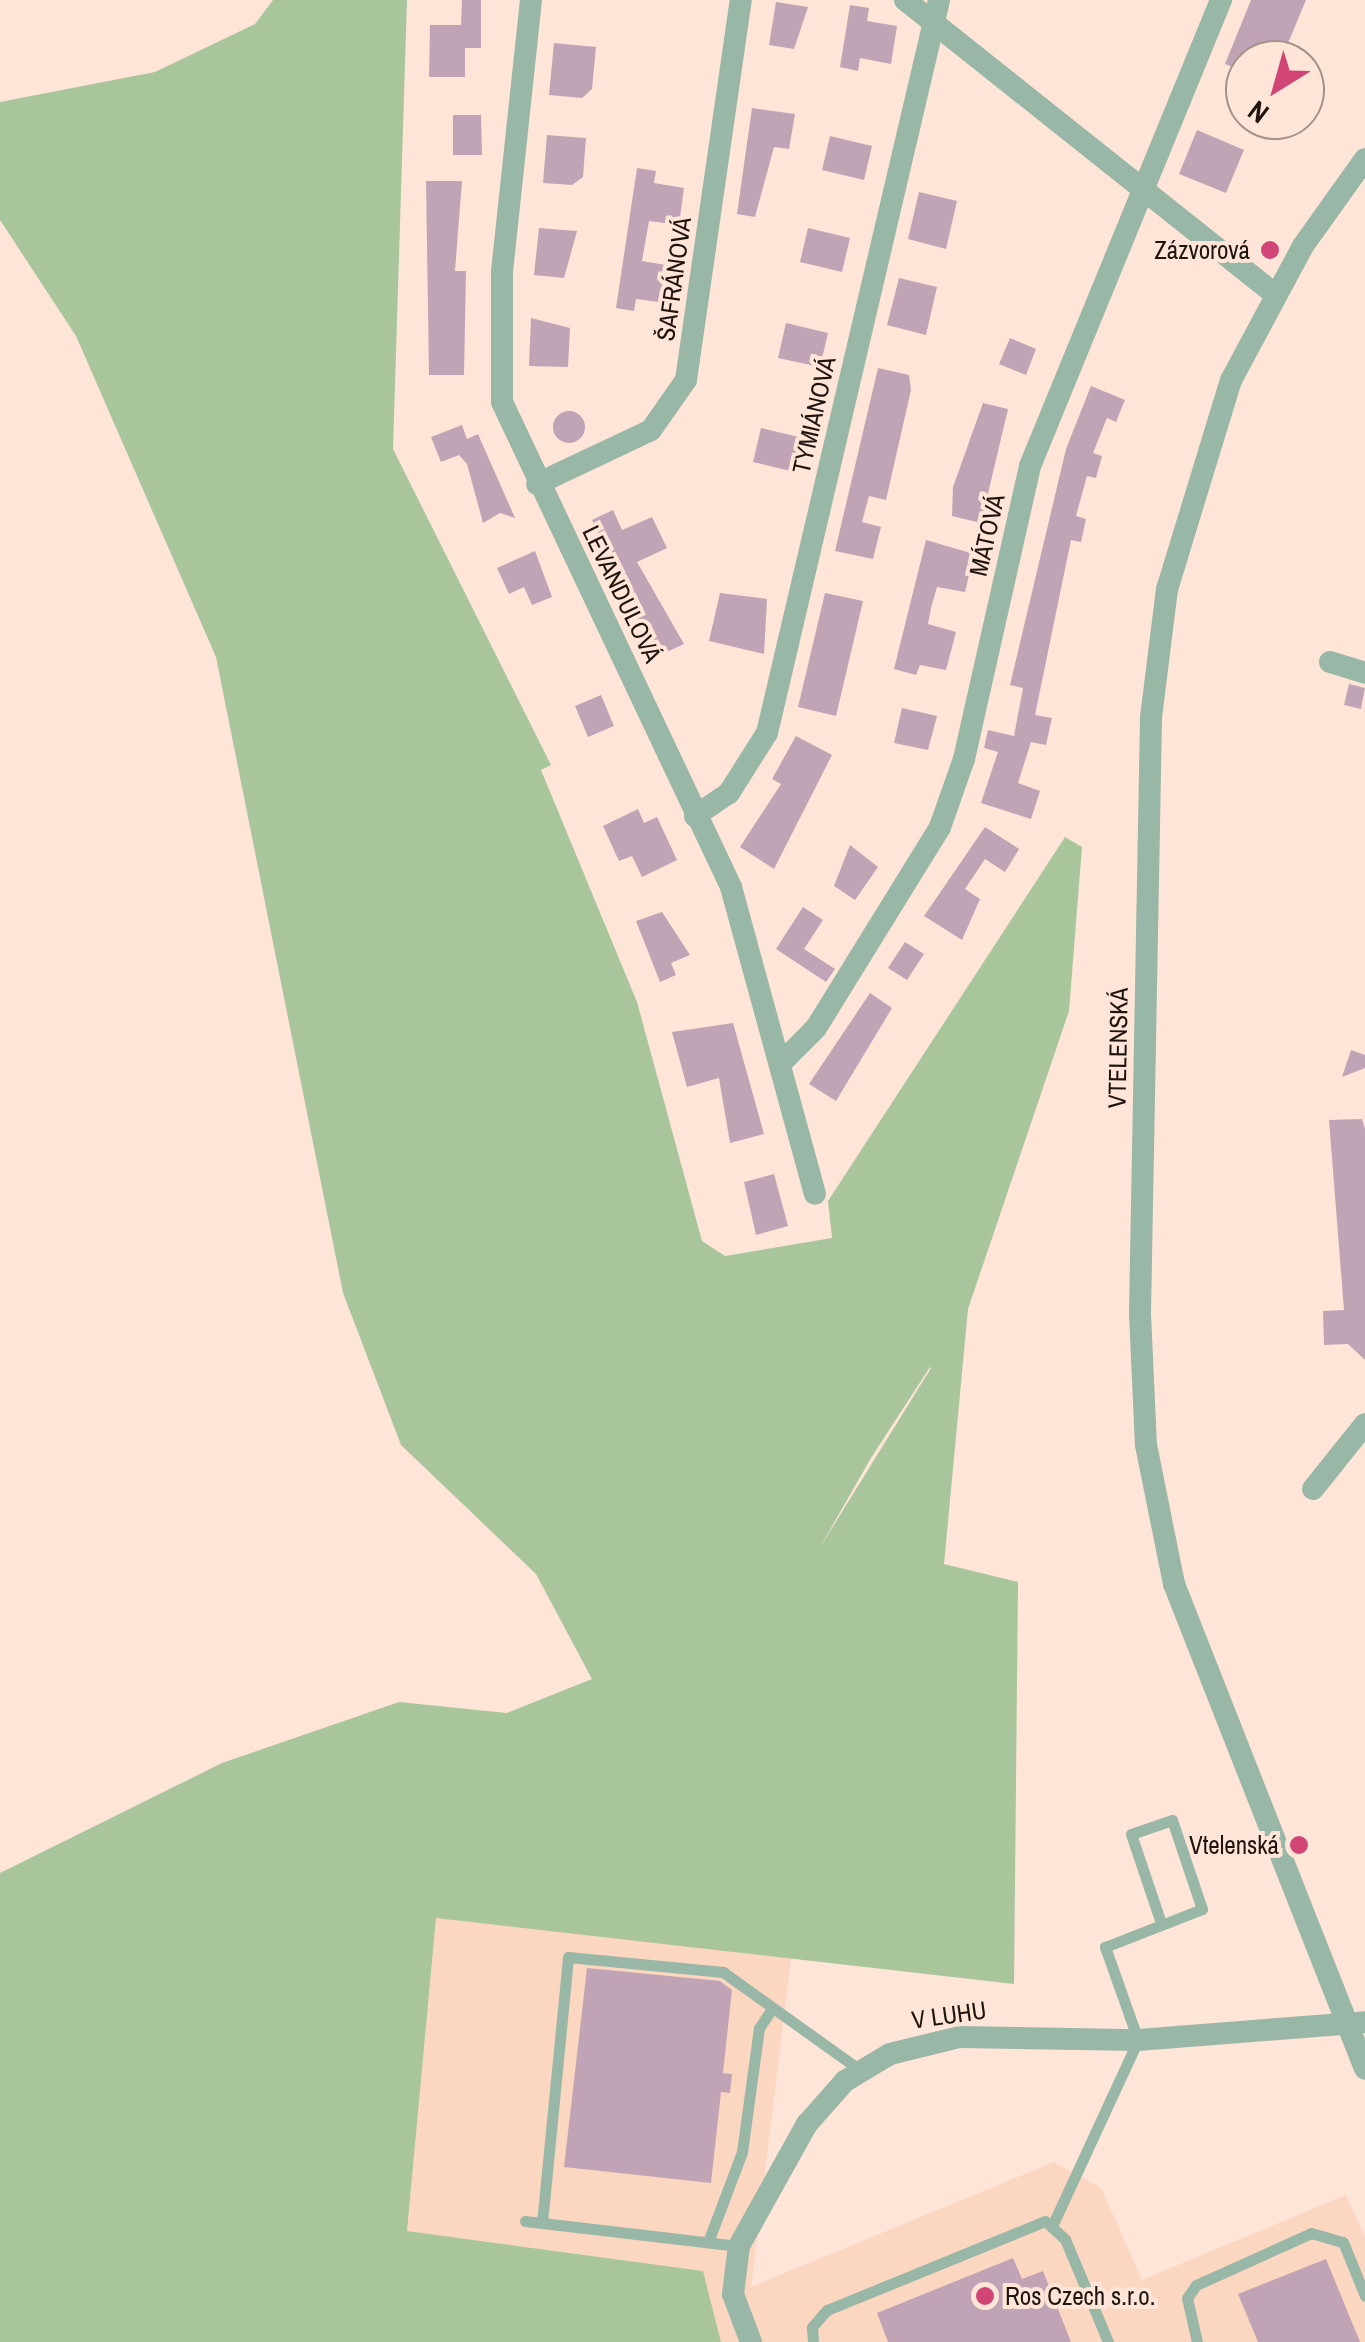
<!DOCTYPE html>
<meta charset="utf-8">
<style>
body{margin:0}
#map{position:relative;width:1365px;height:2342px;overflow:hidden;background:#fee5d8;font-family:"Archivo Narrow",sans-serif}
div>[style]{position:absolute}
.built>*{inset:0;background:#fbd6c1}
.green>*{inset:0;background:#a9c59c}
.building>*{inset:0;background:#c0a4b6}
.round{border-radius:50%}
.lane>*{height:11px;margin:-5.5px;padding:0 5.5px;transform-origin:5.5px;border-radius:5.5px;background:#99b7a6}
.street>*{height:22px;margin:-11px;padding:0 11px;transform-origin:11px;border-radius:11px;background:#99b7a6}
.dots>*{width:28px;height:28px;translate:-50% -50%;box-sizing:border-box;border:5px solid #fee5d8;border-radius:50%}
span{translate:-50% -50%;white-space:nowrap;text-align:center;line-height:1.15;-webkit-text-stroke:8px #fee5d8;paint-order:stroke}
.poi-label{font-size:25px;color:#1e140e}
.right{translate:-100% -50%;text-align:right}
.left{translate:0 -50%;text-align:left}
.street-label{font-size:25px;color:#1e140e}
.north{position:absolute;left:1225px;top:40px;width:100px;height:100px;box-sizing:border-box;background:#fee5d8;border:2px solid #a49187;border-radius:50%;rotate:217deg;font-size:28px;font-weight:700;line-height:40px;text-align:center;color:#1e140e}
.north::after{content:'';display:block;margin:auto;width:35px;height:45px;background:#d14576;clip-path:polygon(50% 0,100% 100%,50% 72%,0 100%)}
</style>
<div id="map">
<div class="built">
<div style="clip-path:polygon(436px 1917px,791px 1958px,751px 2287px,1054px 2162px,1101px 2188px,1142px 2280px,1346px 2195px,1365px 2237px,1365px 2342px,721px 2342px,703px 2271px,407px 2231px)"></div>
</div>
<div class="green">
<div style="clip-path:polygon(evenodd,273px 0,407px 0,393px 449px,551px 765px,541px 770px,637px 1002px,702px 1241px,725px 1256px,832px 1238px,828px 1201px,1065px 837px,1082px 847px,1069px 1011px,968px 1309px,944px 1564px,1018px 1582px,1014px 1984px,436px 1918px,407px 2231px,703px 2271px,721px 2342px,0 2342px,0 1873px,222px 1763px,399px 1702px,507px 1713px,592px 1679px,536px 1574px,401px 1445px,343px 1293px,216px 657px,76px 336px,0 220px,0 102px,155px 72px,255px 24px,273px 0,930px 1367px,931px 1368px,819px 1549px,871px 1458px,930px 1367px)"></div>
</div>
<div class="building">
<div style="clip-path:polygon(462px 0,481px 0,481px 48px,465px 48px,465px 77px,429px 77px,430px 25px,461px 25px)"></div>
<div style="clip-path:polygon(1251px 0,1306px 0,1281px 60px,1245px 60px,1245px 72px,1225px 64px)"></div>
<div style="clip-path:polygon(776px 2px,808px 7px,794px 49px,769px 45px)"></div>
<div style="clip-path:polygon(850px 5px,869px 8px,867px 21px,897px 26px,891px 64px,860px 58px,858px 71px,840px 67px)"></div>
<div style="clip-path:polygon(554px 43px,596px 47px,592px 89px,582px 98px,549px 95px)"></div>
<div style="clip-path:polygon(752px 108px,795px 114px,789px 149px,774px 147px,755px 217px,737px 214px)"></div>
<div style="clip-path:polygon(453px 115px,481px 115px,482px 155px,453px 155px)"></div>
<div style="clip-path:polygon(1197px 130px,1244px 150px,1226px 193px,1179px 174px)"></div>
<div style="clip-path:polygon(547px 135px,586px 138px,583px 177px,572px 185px,543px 183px)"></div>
<div style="clip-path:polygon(830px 136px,872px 146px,864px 180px,822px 170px)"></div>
<div style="clip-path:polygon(637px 168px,656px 171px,654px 183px,684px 188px,679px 225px,649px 221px,642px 261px,672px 266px,667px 303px,636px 299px,634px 311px,616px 308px)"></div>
<div style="clip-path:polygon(426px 181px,462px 181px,455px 271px,466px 271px,464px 375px,429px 375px)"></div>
<div style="clip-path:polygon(919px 192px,957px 201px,946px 249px,908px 239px)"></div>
<div style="clip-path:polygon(539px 228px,577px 231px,564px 278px,534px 275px)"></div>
<div style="clip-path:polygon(808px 228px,850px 238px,842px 272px,800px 262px)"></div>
<div style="clip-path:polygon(899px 278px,937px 287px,926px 335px,887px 325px)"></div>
<div style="clip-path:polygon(531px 318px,570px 328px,568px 367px,529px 366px)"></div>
<div style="clip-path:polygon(786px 323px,828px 333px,820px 367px,778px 358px)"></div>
<div style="clip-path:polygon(1010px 338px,1036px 349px,1026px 375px,999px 364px)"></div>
<div style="clip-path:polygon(878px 368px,909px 375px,911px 390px,886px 500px,869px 496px,862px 522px,881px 527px,873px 559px,835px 551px)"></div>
<div style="clip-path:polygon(1091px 386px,1125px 400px,1116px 422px,1107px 418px,1093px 453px,1102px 456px,1096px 478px,1087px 476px,1076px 516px,1086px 519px,1081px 542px,1071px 540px,1035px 715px,1052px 718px,1046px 745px,1031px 742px,1018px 783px,1040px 791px,1031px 819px,981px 803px,998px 752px,984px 748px,988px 730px,1014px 736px,1023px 688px,1010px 685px,1066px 449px)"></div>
<div style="clip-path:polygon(983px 403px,1008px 409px,981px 523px,952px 516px,953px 487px)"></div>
<div class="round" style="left:553px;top:411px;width:32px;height:32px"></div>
<div style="clip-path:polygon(462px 425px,467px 439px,478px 434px,515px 518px,500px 513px,483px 523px,467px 464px,459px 455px,441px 462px,431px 437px)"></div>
<div style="clip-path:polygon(761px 428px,803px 438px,795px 472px,753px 462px)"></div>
<div style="clip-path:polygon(613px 510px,622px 530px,652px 517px,667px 548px,637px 562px,684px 644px,656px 657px,592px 520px)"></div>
<div style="clip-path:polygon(926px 540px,974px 554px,965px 592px,937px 587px,931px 608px,928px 624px,956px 632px,946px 670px,920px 665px,916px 675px,894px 669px)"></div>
<div style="clip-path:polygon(535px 551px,552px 597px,532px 605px,524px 587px,509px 594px,497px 568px)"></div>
<div style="clip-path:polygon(720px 593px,767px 599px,764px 654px,709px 641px)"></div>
<div style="clip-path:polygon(825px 593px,863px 601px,836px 716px,798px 707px)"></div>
<div style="clip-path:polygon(1349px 684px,1365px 688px,1361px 709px,1344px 705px)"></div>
<div style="clip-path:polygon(601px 695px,614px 726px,588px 737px,575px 706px)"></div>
<div style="clip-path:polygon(902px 708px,937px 716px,928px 750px,894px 743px)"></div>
<div style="clip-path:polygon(796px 736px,832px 755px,774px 869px,740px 847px,781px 784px,772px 779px)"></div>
<div style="clip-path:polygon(638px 809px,644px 823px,657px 817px,677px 860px,642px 877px,632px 856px,619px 861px,603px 826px)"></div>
<div style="clip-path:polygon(985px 827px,1019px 849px,1005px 872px,985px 859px,965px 889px,980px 899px,962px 940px,924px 916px)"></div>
<div style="clip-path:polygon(850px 845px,878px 867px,855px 900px,834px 886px)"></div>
<div style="clip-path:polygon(803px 907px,823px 920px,804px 949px,835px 969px,826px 982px,776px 949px)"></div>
<div style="clip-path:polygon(662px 912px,690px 955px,671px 963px,676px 975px,660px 982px,636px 921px)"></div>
<div style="clip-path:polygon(905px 942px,924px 954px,907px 980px,888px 968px)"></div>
<div style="clip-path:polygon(870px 993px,892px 1008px,836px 1101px,809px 1084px)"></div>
<div style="clip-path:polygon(733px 1023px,764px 1134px,730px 1143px,719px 1078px,687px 1087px,672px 1032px)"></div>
<div style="clip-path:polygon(1351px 1050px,1365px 1055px,1365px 1068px,1342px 1077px)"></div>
<div style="clip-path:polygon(1362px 1119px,1365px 1129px,1365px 1360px,1348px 1344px,1324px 1345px,1323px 1311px,1344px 1310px,1329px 1120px)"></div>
<div style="clip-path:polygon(774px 1174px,788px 1226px,756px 1235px,744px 1182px)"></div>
<div style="clip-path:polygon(587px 1968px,720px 1981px,732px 1990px,723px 2073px,732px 2074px,730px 2093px,721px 2092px,711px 2183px,564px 2167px)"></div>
<div style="clip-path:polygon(1013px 2258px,1022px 2279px,1043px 2271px,1071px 2342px,888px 2342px,877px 2313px)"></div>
<div style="clip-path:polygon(1326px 2259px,1360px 2342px,1258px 2342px,1238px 2294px)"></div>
</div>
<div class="lane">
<div style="left:525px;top:2221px;width:215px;rotate:6.7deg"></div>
<div style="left:542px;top:2223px;width:267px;rotate:-84.4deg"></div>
<div style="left:568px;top:1957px;width:156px;rotate:5.5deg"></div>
<div style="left:723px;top:1972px;width:168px;rotate:35.6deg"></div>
<div style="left:1053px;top:2224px;width:203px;rotate:-65.2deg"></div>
<div style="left:1138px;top:2040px;width:99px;rotate:-109.5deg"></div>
<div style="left:1105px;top:1947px;width:104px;rotate:-21.4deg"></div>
<div style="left:1202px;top:1909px;width:94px;rotate:-108.6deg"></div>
<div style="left:1172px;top:1820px;width:43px;rotate:161.1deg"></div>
<div style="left:1131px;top:1834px;width:94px;rotate:71.4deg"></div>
<div style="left:708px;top:2242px;width:96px;rotate:-69.3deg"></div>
<div style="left:742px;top:2152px;width:125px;rotate:-82.2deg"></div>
<div style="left:759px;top:2028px;width:22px;rotate:-56deg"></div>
<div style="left:813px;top:2342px;width:15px;rotate:-94deg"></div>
<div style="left:812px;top:2327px;width:23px;rotate:-49deg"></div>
<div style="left:827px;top:2310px;width:235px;rotate:-22.2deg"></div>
<div style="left:1045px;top:2221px;width:27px;rotate:42deg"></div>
<div style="left:1065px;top:2239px;width:112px;rotate:67.3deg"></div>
<div style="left:1197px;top:2342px;width:45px;rotate:-102.8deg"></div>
<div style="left:1187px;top:2298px;width:16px;rotate:-55deg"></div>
<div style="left:1196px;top:2285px;width:126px;rotate:-24.3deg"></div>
<div style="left:1311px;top:2233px;width:33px;rotate:16deg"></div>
<div style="left:1343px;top:2242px;width:58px;rotate:67.8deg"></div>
</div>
<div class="street">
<div style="left:531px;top:0;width:273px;rotate:96.1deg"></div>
<div style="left:502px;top:271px;width:131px;rotate:90deg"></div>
<div style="left:502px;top:402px;width:536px;rotate:64.72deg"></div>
<div style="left:731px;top:887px;width:318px;rotate:74.7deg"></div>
<div style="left:905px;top:0;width:472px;rotate:38.5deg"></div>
<div style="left:1365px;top:159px;width:107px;rotate:125.5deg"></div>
<div style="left:1303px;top:246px;width:152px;rotate:118.2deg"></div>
<div style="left:1231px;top:380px;width:219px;rotate:107deg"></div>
<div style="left:1167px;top:589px;width:130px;rotate:97.1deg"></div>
<div style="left:1151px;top:718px;width:596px;rotate:91.06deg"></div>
<div style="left:1140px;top:1314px;width:131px;rotate:87.4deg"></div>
<div style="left:1146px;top:1445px;width:142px;rotate:78.6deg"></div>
<div style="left:1174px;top:1584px;width:521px;rotate:68.5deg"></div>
<div style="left:537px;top:484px;width:126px;rotate:-25.3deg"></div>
<div style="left:651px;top:430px;width:61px;rotate:-55deg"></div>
<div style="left:686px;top:380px;width:384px;rotate:-81.8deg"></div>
<div style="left:1330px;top:662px;width:37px;rotate:17deg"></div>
<div style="left:695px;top:816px;width:41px;rotate:-34.1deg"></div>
<div style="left:729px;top:793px;width:71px;rotate:-57.7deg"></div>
<div style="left:767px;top:733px;width:753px;rotate:-76.79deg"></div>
<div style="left:781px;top:1063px;width:49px;rotate:-45deg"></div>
<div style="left:816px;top:1028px;width:236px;rotate:-58.3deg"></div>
<div style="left:940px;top:827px;width:72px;rotate:-70.6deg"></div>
<div style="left:964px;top:759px;width:300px;rotate:-77.3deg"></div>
<div style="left:1030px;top:466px;width:504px;rotate:-67.71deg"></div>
<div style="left:1313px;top:1489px;width:83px;rotate:-51.3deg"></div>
<div style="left:751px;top:2342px;width:51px;rotate:-110.6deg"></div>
<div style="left:733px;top:2294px;width:48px;rotate:-82.9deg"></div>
<div style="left:739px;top:2246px;width:140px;rotate:-60.9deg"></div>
<div style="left:807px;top:2124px;width:57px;rotate:-48.5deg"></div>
<div style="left:845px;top:2081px;width:52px;rotate:-31deg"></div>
<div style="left:890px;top:2054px;width:71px;rotate:-13.8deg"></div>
<div style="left:959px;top:2037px;width:179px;rotate:1deg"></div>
<div style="left:1138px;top:2040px;width:228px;rotate:-4.5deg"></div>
</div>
<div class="dots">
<div style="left:1270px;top:250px;background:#d14576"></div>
<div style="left:1299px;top:1845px;background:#d14576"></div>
<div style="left:985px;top:2296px;background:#d14576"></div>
</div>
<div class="poi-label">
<span class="right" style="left:1250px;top:250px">Zázvorová</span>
<span class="right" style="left:1279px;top:1845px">Vtelenská</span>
<span class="left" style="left:1005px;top:2296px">Ros Czech s.r.o.</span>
</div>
<div class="street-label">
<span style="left:674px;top:279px;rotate:-82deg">ŠAFRÁNOVÁ</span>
<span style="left:814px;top:415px;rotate:-77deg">TYMIÁNOVÁ</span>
<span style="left:987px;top:535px;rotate:-77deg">MÁTOVÁ</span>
<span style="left:622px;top:594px;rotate:64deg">LEVANDULOVÁ</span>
<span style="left:1118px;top:1048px;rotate:-89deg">VTELENSKÁ</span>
<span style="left:949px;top:2015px;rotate:-8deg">V LUHU</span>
</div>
<div class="north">N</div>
</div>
